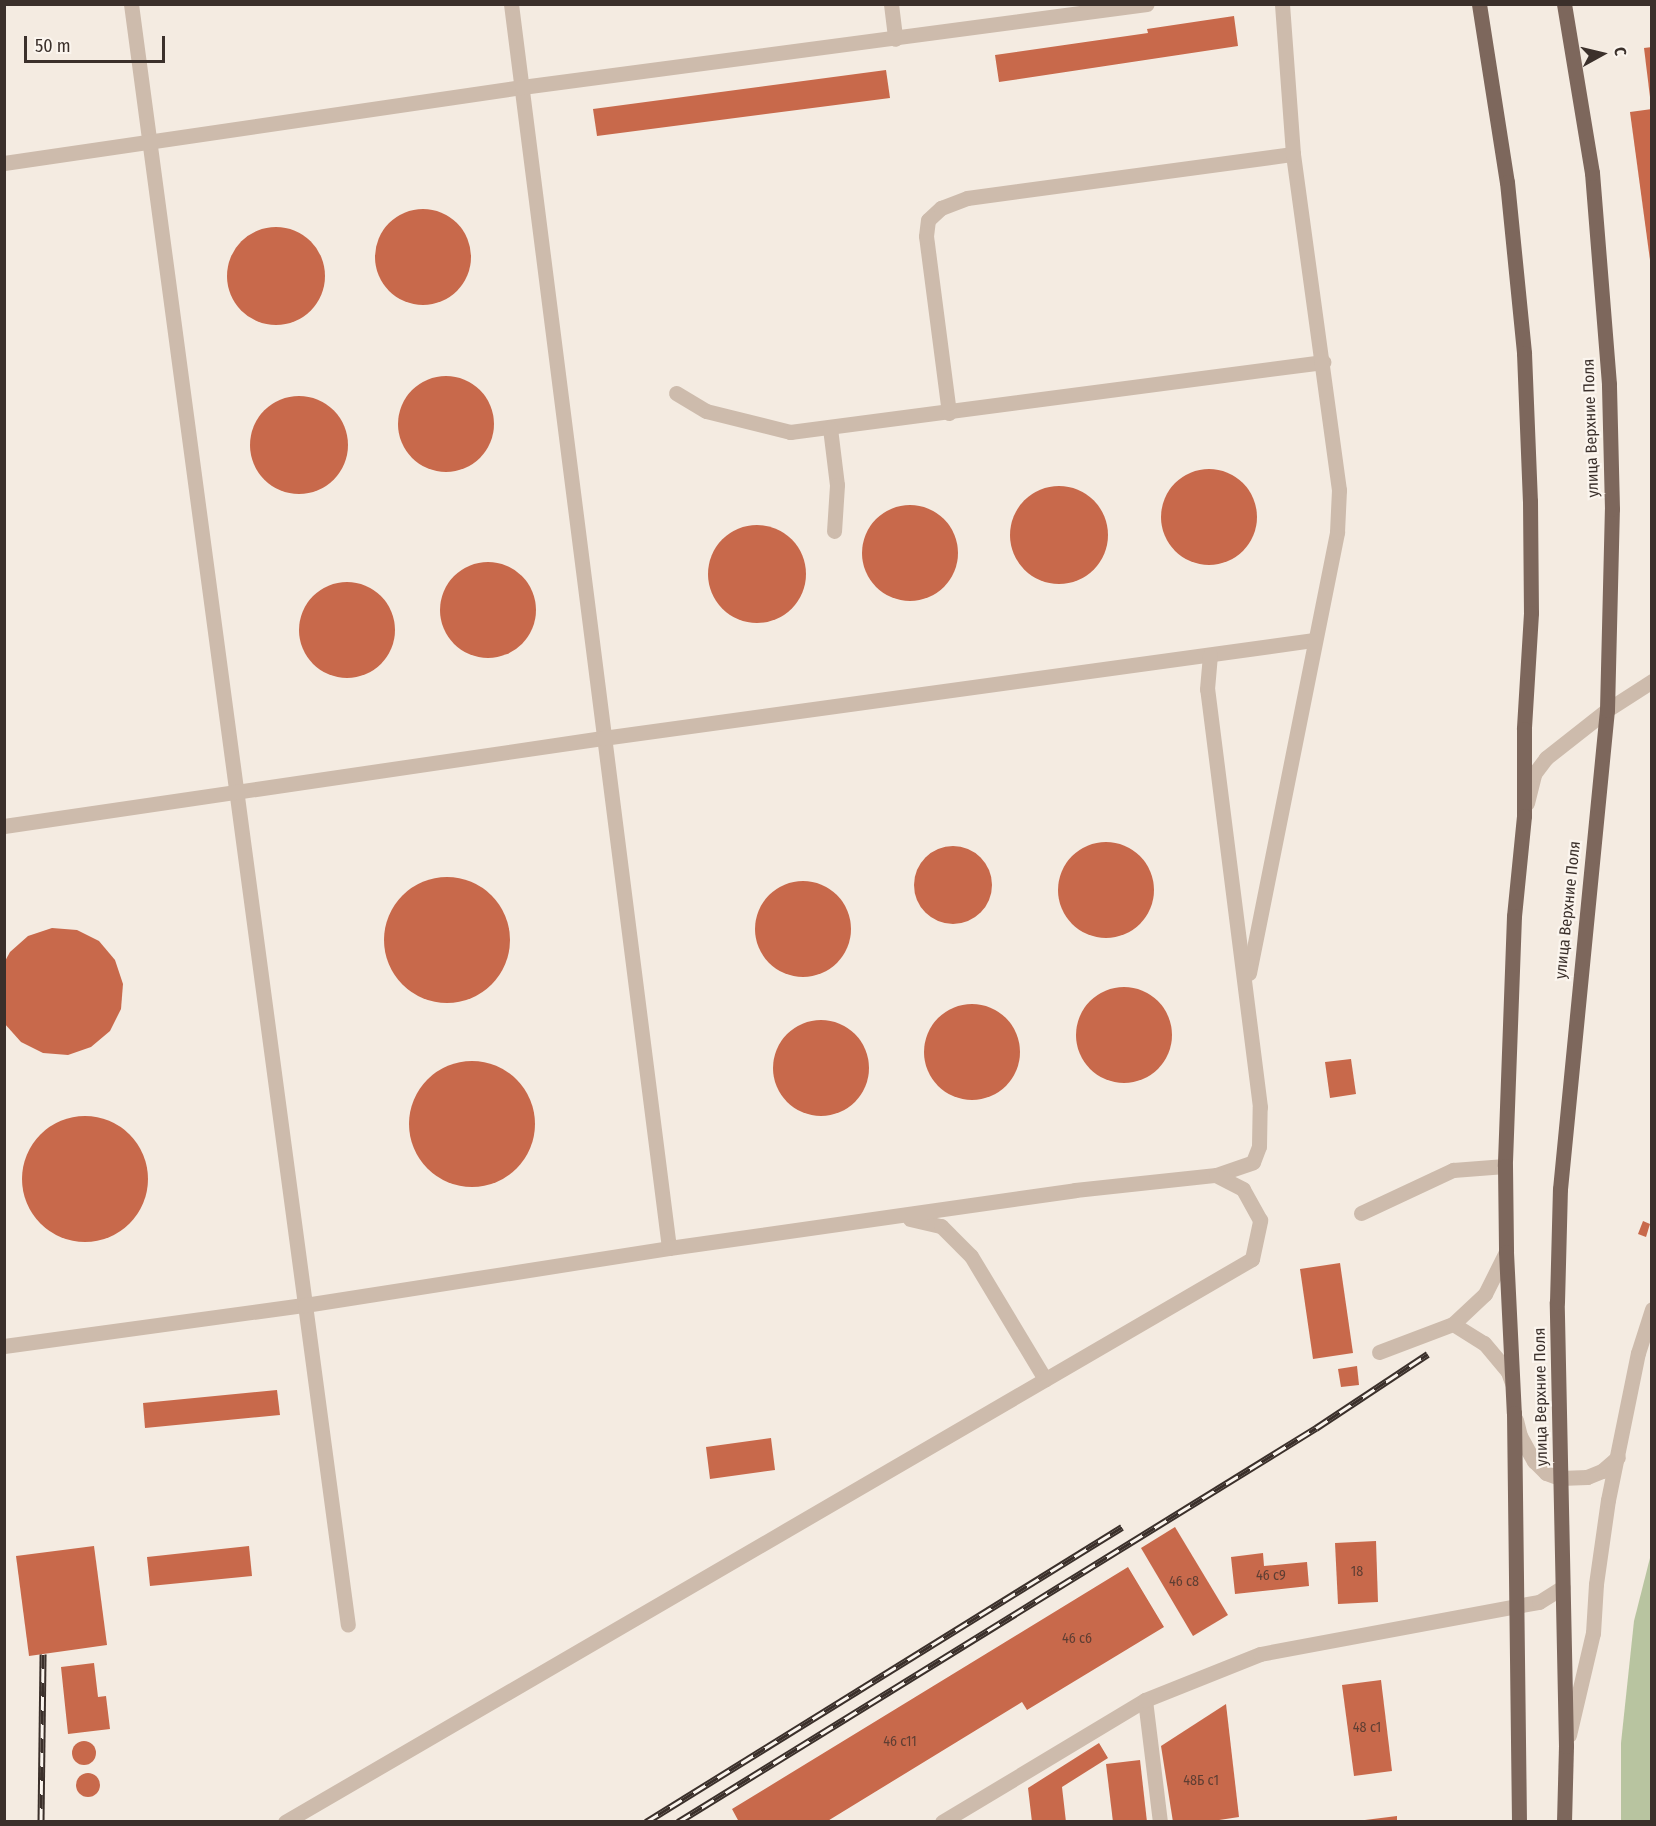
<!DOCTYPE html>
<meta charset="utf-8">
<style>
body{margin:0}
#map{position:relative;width:1656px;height:1826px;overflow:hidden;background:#f4ebe1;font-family:"Fira Sans Condensed",sans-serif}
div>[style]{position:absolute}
.green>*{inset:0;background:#b8c4a0}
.building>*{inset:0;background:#c8694b}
.round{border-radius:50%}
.minor>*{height:15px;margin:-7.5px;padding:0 7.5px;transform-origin:7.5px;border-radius:7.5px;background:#cdbbac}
.major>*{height:15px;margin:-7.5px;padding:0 7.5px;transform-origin:7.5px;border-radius:7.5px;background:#7d675c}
.rail>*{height:7px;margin-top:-3.5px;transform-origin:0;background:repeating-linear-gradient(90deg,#fbf5ee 0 14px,#3b302b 0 28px);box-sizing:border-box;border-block:2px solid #3b302b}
span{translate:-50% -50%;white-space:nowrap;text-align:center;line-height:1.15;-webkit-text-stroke:4.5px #fbf5ee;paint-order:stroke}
.number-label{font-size:14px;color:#5e3e33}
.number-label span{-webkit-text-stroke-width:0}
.street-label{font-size:16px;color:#3b302b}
.frame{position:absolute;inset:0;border:6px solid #3b302b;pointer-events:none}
.north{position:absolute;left:1572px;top:24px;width:60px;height:60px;-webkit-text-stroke:4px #fbf5ee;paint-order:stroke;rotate:82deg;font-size:16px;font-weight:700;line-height:24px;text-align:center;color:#3b302b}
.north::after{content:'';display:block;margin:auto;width:21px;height:27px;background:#3b302b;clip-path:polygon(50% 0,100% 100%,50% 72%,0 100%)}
.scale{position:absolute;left:24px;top:36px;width:141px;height:27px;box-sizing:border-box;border:3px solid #3b302b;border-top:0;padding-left:8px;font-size:18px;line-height:21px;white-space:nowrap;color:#3b302b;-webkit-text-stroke:4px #fbf5ee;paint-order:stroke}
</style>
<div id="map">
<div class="green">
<div style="clip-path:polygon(1651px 1554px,1651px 1821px,1621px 1821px,1621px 1743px,1634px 1621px)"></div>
</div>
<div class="building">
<div style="clip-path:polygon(1234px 16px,1238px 46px,999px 82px,995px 55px,1148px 33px,1147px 29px)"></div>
<div style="clip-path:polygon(1652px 47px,1652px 96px,1650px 97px,1644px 48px)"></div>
<div style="clip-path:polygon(886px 70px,890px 98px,597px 136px,593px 109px)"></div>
<div style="clip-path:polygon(1652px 109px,1652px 260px,1650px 260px,1630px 112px)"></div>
<div class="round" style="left:375px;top:209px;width:96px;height:96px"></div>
<div class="round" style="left:227px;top:227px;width:98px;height:98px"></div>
<div class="round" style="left:398px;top:376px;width:96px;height:96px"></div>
<div class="round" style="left:250px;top:396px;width:98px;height:98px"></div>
<div class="round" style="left:1161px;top:469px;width:96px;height:96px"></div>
<div class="round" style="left:1010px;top:486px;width:98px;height:98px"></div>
<div class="round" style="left:862px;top:505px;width:96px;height:96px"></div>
<div class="round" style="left:708px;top:525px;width:98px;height:98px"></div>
<div class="round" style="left:440px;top:562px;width:96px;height:96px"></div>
<div class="round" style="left:299px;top:582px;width:96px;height:96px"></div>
<div class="round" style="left:1058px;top:842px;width:96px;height:96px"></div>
<div class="round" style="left:914px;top:846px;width:78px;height:78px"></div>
<div class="round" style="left:384px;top:877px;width:126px;height:126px"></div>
<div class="round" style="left:755px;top:881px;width:96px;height:96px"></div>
<div style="clip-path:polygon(52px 928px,77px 930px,99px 941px,115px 960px,123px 984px,121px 1009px,110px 1031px,91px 1047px,68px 1055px,43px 1053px,21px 1042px,4px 1023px,4px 963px,10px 952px,28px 936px)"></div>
<div class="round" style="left:1076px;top:987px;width:96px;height:96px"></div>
<div class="round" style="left:924px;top:1004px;width:96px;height:96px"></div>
<div class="round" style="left:773px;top:1020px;width:96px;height:96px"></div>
<div style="clip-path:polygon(1351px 1059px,1356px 1094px,1330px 1098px,1325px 1062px)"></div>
<div class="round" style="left:409px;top:1061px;width:126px;height:126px"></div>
<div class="round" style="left:22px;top:1116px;width:126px;height:126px"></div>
<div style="clip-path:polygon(1643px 1221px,1650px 1224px,1646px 1237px,1638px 1234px)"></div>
<div style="clip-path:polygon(1340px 1263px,1353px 1353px,1313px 1359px,1300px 1269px)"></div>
<div style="clip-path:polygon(1357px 1366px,1359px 1385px,1341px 1387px,1338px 1369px)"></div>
<div style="clip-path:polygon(277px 1390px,280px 1415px,145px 1428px,143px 1403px)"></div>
<div style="clip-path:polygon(771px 1438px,775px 1470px,710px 1479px,706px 1447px)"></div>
<div style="clip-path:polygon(1175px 1527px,1228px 1615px,1193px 1636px,1141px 1548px)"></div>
<div style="clip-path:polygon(1376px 1541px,1378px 1602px,1338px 1604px,1335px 1543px)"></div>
<div style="clip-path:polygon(94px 1546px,107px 1645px,29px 1656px,16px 1556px)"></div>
<div style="clip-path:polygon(249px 1546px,252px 1576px,150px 1586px,147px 1557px)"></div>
<div style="clip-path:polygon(1263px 1553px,1264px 1566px,1307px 1562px,1309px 1586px,1235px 1594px,1231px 1557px)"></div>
<div style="clip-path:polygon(1128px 1567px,1164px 1627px,1027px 1710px,1022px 1702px,826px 1822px,739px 1822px,732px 1809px)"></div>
<div style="clip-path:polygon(94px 1663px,98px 1697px,106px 1696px,110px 1729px,68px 1734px,61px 1667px)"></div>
<div style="clip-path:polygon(1381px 1680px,1392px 1771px,1354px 1776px,1342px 1685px)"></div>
<div style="clip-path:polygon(1226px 1704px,1239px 1817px,1206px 1822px,1173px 1822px,1161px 1746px)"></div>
<div class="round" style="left:72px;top:1741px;width:24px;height:24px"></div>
<div style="clip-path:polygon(1099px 1743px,1108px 1758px,1062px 1787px,1066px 1822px,1032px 1822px,1028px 1788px)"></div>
<div style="clip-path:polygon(1140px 1760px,1147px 1822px,1113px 1822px,1106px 1764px)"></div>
<div class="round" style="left:76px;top:1773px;width:24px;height:24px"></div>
<div style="clip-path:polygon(1397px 1816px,1397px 1822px,1365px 1822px,1365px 1820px)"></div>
</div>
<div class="minor">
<div style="left:131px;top:4px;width:1635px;rotate:82.38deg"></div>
<div style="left:511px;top:4px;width:1254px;rotate:82.76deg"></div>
<div style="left:891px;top:4px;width:35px;rotate:83deg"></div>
<div style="left:4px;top:163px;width:524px;rotate:-8.35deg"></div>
<div style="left:522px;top:87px;width:630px;rotate:-7.56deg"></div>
<div style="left:676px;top:393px;width:35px;rotate:31deg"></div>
<div style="left:706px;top:411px;width:87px;rotate:14deg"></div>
<div style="left:790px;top:432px;width:538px;rotate:-7.48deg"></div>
<div style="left:949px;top:413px;width:178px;rotate:-97.4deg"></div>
<div style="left:926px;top:236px;width:16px;rotate:-83deg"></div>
<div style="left:928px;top:220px;width:18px;rotate:-43deg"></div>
<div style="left:941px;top:208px;width:28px;rotate:-21deg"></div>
<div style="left:967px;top:198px;width:329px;rotate:-7.7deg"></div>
<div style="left:830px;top:428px;width:57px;rotate:83deg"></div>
<div style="left:837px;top:485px;width:46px;rotate:93.7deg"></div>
<div style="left:1527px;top:803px;width:30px;rotate:-76deg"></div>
<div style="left:1534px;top:774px;width:20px;rotate:-53deg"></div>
<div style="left:1546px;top:758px;width:78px;rotate:-38.2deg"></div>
<div style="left:1607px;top:710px;width:54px;rotate:-32.8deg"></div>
<div style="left:4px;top:826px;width:605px;rotate:-8.36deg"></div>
<div style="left:603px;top:738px;width:718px;rotate:-7.85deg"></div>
<div style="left:1249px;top:973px;width:450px;rotate:-78.7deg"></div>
<div style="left:1337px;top:532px;width:42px;rotate:-87.3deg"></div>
<div style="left:1339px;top:490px;width:339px;rotate:-97.8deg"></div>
<div style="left:1293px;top:154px;width:150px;rotate:-94.2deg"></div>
<div style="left:1361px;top:1213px;width:102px;rotate:-25.1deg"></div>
<div style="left:1453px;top:1170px;width:52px;rotate:-4.4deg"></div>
<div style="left:910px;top:1219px;width:32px;rotate:13deg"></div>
<div style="left:941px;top:1226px;width:42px;rotate:45deg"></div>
<div style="left:971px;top:1256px;width:144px;rotate:59deg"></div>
<div style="left:1453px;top:1324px;width:36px;rotate:32deg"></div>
<div style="left:1484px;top:1343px;width:38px;rotate:50deg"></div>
<div style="left:1508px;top:1372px;width:12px;rotate:70deg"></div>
<div style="left:4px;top:1346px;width:304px;rotate:-7.8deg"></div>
<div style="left:305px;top:1305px;width:368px;rotate:-8.9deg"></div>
<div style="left:669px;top:1248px;width:410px;rotate:-8.1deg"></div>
<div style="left:1075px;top:1190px;width:142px;rotate:-6.1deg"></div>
<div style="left:1216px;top:1175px;width:39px;rotate:-19deg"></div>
<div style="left:1253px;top:1162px;width:17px;rotate:-69deg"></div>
<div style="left:1259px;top:1146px;width:39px;rotate:-89deg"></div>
<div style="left:1260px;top:1107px;width:421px;rotate:-97.2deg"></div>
<div style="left:1207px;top:689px;width:34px;rotate:-85deg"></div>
<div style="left:1379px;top:1352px;width:79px;rotate:-20.7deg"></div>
<div style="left:1453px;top:1324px;width:44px;rotate:-43.2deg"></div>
<div style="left:1485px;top:1294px;width:47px;rotate:-63.4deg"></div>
<div style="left:1516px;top:1420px;width:16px;rotate:76deg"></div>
<div style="left:1520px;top:1436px;width:29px;rotate:61deg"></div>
<div style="left:1534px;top:1461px;width:17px;rotate:45deg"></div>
<div style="left:1546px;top:1473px;width:15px;rotate:20deg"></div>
<div style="left:1560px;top:1478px;width:27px;rotate:-2deg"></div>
<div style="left:1587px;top:1477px;width:16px;rotate:-22deg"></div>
<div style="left:1602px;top:1471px;width:21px;rotate:-41deg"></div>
<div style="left:1145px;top:1700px;width:123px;rotate:83deg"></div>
<div style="left:1569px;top:1735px;width:105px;rotate:-76.8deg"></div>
<div style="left:1593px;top:1633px;width:49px;rotate:-86.5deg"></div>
<div style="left:1596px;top:1584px;width:85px;rotate:-81.9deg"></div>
<div style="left:1608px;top:1500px;width:150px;rotate:-78.5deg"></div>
<div style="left:1638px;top:1353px;width:46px;rotate:-72.3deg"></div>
<div style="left:285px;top:1822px;width:1119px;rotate:-30.21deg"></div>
<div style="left:1252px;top:1259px;width:40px;rotate:-78deg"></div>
<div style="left:1260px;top:1220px;width:35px;rotate:-119deg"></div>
<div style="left:1243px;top:1189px;width:30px;rotate:-153deg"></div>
<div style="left:942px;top:1822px;width:237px;rotate:-31deg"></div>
<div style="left:1145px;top:1700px;width:124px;rotate:-21.8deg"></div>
<div style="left:1260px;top:1654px;width:284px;rotate:-10.6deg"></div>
<div style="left:1539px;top:1602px;width:28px;rotate:-32deg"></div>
</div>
<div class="major">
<div style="left:1479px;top:4px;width:180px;rotate:81.1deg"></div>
<div style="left:1507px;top:182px;width:172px;rotate:84.3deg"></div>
<div style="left:1524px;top:353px;width:148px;rotate:87.7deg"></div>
<div style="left:1530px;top:501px;width:112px;rotate:89.5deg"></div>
<div style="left:1531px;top:613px;width:116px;rotate:93.5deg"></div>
<div style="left:1524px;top:729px;width:87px;rotate:90deg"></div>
<div style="left:1524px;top:816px;width:100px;rotate:95.7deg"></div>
<div style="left:1514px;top:916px;width:250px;rotate:92.1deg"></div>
<div style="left:1505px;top:1166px;width:86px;rotate:89.3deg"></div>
<div style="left:1506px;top:1252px;width:161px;rotate:87.2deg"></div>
<div style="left:1514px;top:1413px;width:409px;rotate:89.3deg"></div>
<div style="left:1564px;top:1822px;width:76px;rotate:-88.5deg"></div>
<div style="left:1566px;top:1746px;width:444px;rotate:-91.2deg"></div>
<div style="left:1557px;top:1302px;width:113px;rotate:-88.5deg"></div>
<div style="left:1560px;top:1189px;width:481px;rotate:-84.4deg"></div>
<div style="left:1607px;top:710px;width:201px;rotate:-88.6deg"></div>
<div style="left:1612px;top:509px;width:125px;rotate:-91.4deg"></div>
<div style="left:1609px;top:384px;width:212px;rotate:-94.6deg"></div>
<div style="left:1592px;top:173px;width:171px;rotate:-99.4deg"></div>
</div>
<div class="rail">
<div style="left:41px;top:1822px;width:168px;rotate:-89.3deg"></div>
<div style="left:646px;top:1822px;width:560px;rotate:-31.79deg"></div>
<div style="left:678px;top:1822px;width:750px;rotate:-31.7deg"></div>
<div style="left:1316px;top:1428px;width:134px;rotate:-33.5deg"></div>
</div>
<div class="number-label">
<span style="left:1357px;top:1572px">18</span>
<span style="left:1271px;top:1576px">46 с9</span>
<span style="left:1184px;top:1582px">46 с8</span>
<span style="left:1077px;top:1639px">46 с6</span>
<span style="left:1367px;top:1728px">48 с1</span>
<span style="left:900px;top:1742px">46 с11</span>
<span style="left:1201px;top:1781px">48Б с1</span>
</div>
<div class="street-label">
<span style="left:1591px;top:428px;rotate:-92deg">улица Верхние Поля</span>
<span style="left:1568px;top:910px;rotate:-84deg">улица Верхние Поля</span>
<span style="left:1541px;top:1397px;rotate:-91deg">улица Верхние Поля</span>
</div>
<div class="frame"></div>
<div class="north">С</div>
<div class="scale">50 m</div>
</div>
